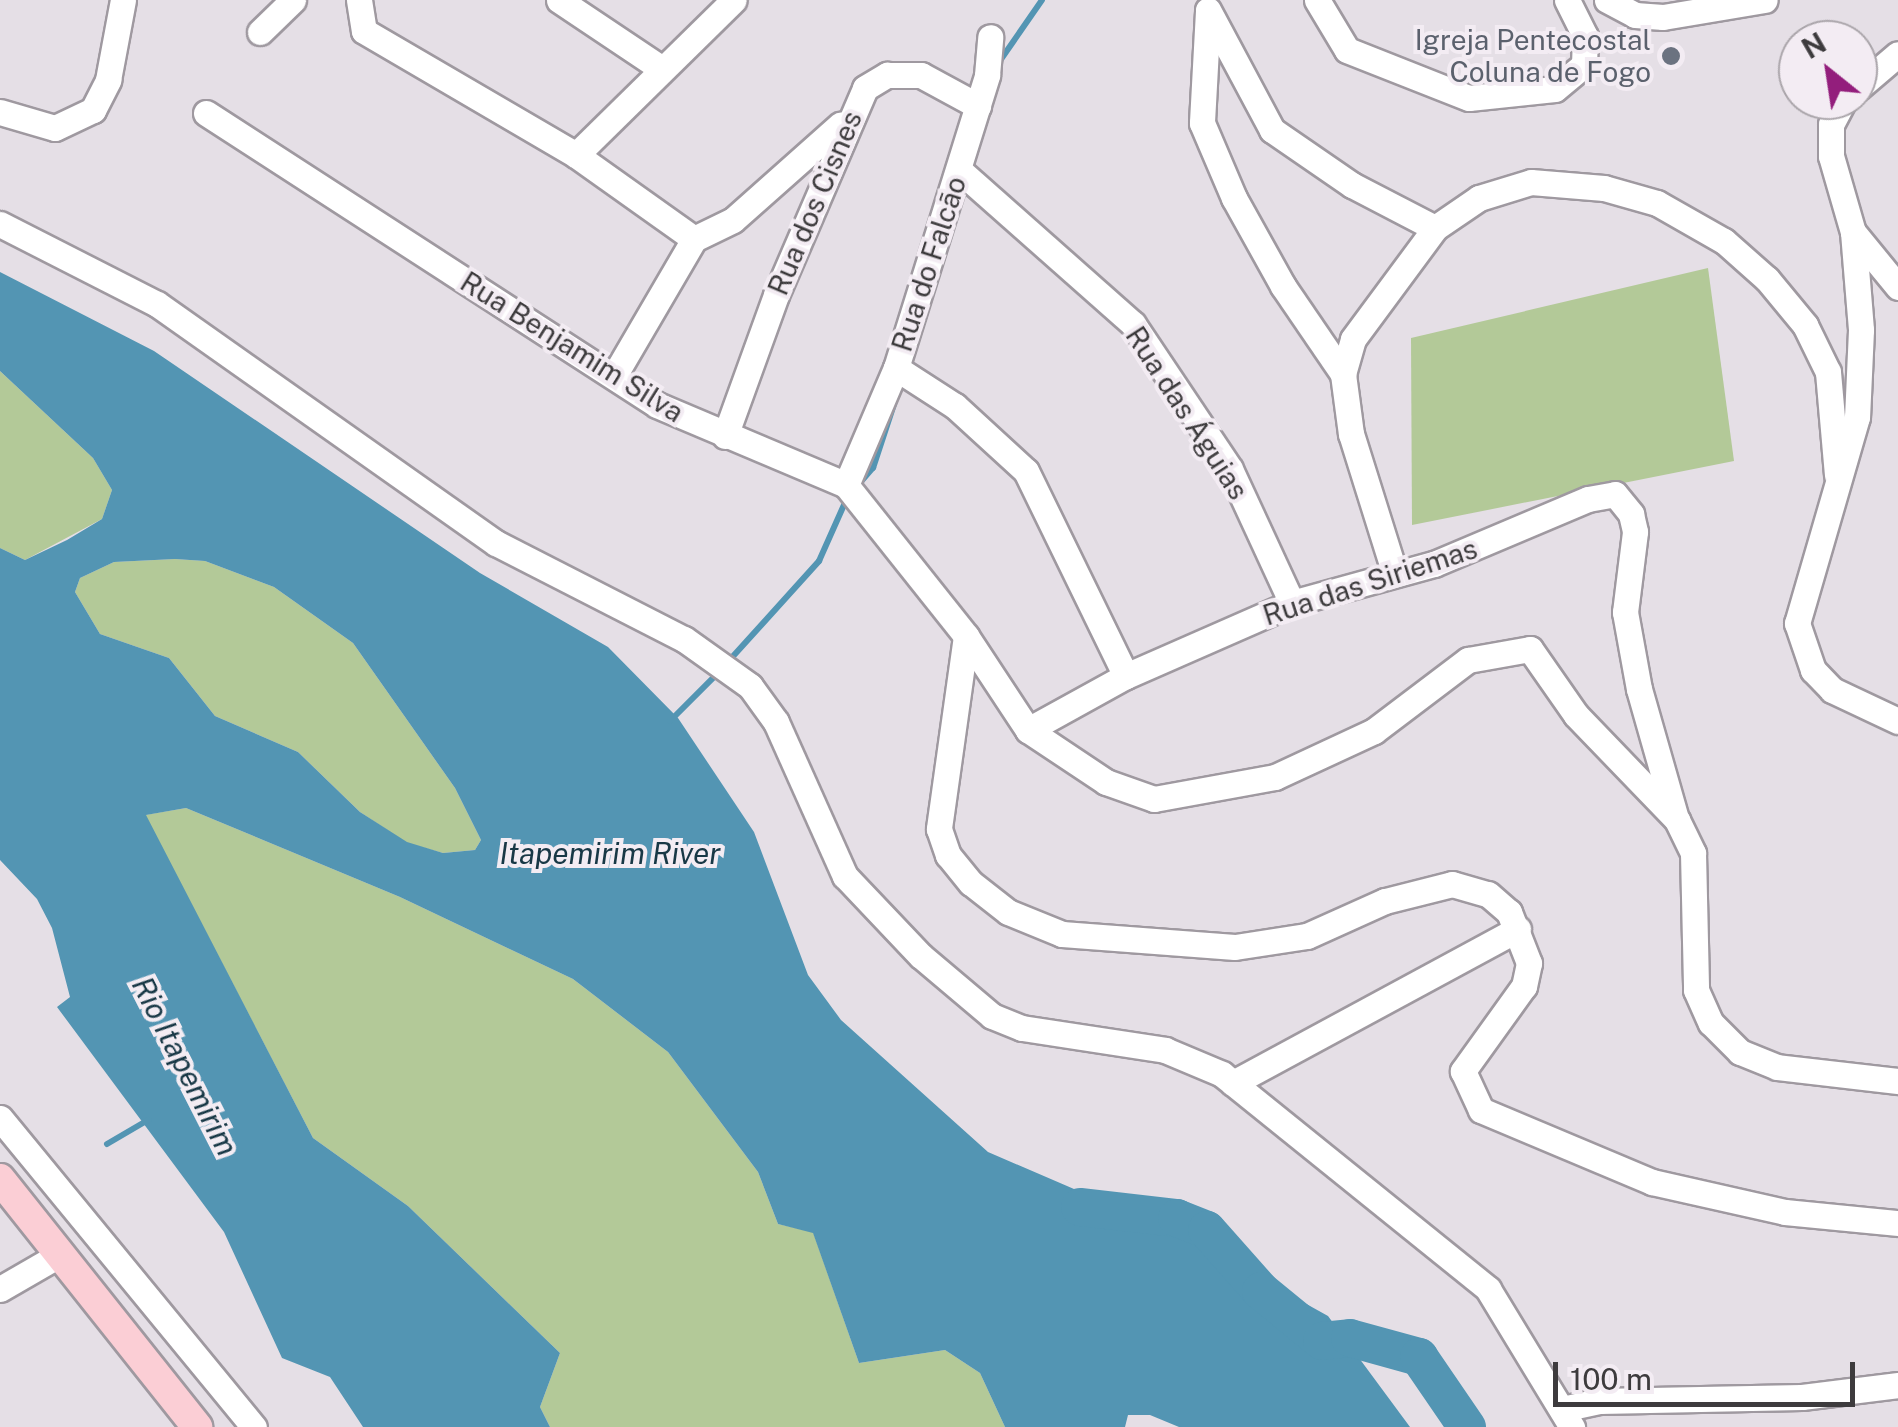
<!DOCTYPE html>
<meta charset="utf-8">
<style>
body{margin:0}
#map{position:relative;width:1898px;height:1427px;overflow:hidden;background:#e5dfe6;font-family:"Public Sans",sans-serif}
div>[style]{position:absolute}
.green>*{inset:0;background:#b3c998}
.water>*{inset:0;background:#5395b3}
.stream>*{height:6px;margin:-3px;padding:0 3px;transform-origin:3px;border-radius:3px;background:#5395b3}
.river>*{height:38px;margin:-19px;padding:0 19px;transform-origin:19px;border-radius:19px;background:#5395b3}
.roads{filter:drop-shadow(2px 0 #9f99a0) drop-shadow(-2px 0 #9f99a0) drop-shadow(0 2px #9f99a0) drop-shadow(0 -2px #9f99a0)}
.minor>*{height:25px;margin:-12.5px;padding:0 12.5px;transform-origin:12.5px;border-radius:12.5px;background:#fff}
.major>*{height:30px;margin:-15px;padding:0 15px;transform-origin:15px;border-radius:15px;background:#fbced5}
.dots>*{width:28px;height:28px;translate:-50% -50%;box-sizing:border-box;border:5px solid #f3ecf3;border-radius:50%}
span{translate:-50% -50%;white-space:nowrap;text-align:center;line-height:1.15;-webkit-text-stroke:8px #f3ecf3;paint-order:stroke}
.worship-label{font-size:28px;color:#5b616d}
.right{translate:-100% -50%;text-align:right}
.street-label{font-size:28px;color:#3d3b3d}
.water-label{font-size:30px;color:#183846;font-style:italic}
.north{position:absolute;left:1778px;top:20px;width:100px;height:100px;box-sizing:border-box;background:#f3ecf3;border:2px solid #aaa5aa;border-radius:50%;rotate:330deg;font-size:28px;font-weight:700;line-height:40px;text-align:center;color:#3d3b3d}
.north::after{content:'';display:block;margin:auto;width:35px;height:45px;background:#931e7c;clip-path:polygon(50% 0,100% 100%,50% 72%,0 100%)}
.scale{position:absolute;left:1553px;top:1362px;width:302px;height:45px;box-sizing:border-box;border:5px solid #3d3b3d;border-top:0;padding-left:12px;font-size:30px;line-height:35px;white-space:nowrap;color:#3d3b3d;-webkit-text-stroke:8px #f3ecf3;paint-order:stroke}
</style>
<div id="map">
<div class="green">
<div style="clip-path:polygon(1708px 268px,1734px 461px,1412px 525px,1411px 338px)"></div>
<div style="clip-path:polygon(0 371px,93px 458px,112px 490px,102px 519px,25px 560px,0 548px)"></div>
<div style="clip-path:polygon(175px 559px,205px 561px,274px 587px,353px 643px,455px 788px,481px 840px,475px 850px,443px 853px,407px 843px,360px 812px,298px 752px,215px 716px,169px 658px,100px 634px,75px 592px,80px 578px,114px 562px)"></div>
<div style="clip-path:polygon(186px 808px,400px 897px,573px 979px,668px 1052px,758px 1172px,778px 1224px,813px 1232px,859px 1363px,945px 1350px,980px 1373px,1005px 1427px,550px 1427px,540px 1407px,560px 1353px,408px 1206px,313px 1138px,145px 815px)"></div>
</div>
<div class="water">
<div style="clip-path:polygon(evenodd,0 272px,154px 351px,480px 573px,608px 647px,678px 718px,754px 832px,808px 975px,841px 1020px,988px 1152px,1190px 1239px,1328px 1316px,1410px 1427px,1179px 1427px,1150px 1415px,1128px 1415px,1125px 1427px,1005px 1427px,980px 1373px,945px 1350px,859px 1363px,813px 1233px,778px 1224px,758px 1172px,668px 1052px,573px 979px,400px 897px,186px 808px,146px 815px,313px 1138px,408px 1206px,560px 1353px,540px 1407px,550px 1427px,363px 1427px,330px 1377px,282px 1358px,224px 1232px,57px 1007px,70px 997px,52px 928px,37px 899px,0 860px,0 548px,25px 560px,67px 540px,102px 519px,112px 490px,93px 458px,0 371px,0 272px,175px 559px,205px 561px,274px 587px,353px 643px,455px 788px,481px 840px,475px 850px,443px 853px,407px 842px,360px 812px,298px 752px,215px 716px,169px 658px,100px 634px,75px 592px,80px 578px,114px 562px,175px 559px)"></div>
</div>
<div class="stream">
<div style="left:997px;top:65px;width:79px;rotate:-55.3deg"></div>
<div style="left:858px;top:485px;width:23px;rotate:-49deg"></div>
<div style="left:873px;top:468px;width:80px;rotate:-71.8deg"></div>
<div style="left:726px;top:664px;width:139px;rotate:-47.9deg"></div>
<div style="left:819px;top:561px;width:69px;rotate:-66deg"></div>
<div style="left:670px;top:721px;width:68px;rotate:-45deg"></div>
<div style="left:107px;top:1144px;width:48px;rotate:-30.3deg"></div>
</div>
<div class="river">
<div style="left:1080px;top:1207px;width:98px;rotate:6.5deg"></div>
<div style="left:1177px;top:1218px;width:32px;rotate:22deg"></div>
<div style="left:1207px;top:1230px;width:81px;rotate:48.5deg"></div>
<div style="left:1261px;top:1291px;width:79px;rotate:39.3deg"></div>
<div style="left:1322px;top:1341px;width:28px;rotate:-6deg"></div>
<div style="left:1350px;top:1338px;width:72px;rotate:15.4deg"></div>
<div style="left:1419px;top:1357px;width:85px;rotate:55.6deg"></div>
</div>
<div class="roads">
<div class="minor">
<div style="left:359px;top:0;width:31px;rotate:81deg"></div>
<div style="left:364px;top:31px;width:246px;rotate:30.3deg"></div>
<div style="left:576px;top:155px;width:145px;rotate:35.4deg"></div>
<div style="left:559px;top:0;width:120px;rotate:33.8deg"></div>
<div style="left:1317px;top:0;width:58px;rotate:59deg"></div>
<div style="left:1347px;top:50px;width:131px;rotate:21.5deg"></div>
<div style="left:1469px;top:98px;width:86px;rotate:-6deg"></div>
<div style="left:1555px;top:89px;width:38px;rotate:-40deg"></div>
<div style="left:1584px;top:65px;width:29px;rotate:-88deg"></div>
<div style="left:1585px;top:36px;width:40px;rotate:-116.6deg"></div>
<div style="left:1607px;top:0;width:32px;rotate:28deg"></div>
<div style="left:1635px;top:15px;width:28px;rotate:4deg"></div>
<div style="left:1663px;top:17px;width:103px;rotate:-9.5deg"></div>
<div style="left:1208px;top:10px;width:136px;rotate:61.9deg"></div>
<div style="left:1272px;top:130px;width:97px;rotate:34.5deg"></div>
<div style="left:1352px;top:185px;width:93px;rotate:27.4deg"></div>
<div style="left:1208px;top:11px;width:112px;rotate:93.1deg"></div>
<div style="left:1202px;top:123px;width:82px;rotate:66.9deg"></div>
<div style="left:1234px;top:198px;width:101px;rotate:60.9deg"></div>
<div style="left:1283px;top:286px;width:107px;rotate:55.7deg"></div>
<div style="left:260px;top:32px;width:46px;rotate:-44.1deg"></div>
<div style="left:1858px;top:88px;width:52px;rotate:-40.4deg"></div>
<div style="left:1844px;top:100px;width:27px;rotate:118deg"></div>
<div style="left:1831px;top:124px;width:32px;rotate:90deg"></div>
<div style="left:1831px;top:156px;width:79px;rotate:73.9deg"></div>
<div style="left:1853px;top:232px;width:98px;rotate:85.3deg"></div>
<div style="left:1861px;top:330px;width:87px;rotate:92.6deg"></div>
<div style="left:1857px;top:417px;width:215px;rotate:106.2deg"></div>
<div style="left:1797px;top:623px;width:50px;rotate:71.2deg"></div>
<div style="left:1813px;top:670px;width:28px;rotate:46deg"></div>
<div style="left:1832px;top:690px;width:73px;rotate:25.2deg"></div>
<div style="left:0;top:112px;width:57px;rotate:16.2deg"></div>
<div style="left:55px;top:128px;width:42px;rotate:-25.3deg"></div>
<div style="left:93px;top:110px;width:34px;rotate:-63deg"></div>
<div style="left:108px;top:80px;width:81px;rotate:-79.4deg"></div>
<div style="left:206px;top:113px;width:537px;rotate:32.92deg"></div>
<div style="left:657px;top:405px;width:205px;rotate:22.9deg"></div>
<div style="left:846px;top:485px;width:193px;rotate:51.5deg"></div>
<div style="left:966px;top:636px;width:113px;rotate:56.6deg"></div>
<div style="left:1028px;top:730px;width:94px;rotate:33.7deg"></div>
<div style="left:1106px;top:782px;width:51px;rotate:19.5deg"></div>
<div style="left:1154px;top:799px;width:123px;rotate:-10.3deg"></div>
<div style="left:1275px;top:777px;width:109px;rotate:-24.9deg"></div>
<div style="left:1374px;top:731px;width:118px;rotate:-37.1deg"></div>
<div style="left:1468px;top:660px;width:63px;rotate:-10.1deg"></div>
<div style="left:1530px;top:649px;width:80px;rotate:55.1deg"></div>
<div style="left:1576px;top:715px;width:146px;rotate:46.1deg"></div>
<div style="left:1677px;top:820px;width:37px;rotate:64deg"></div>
<div style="left:1693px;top:853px;width:137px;rotate:88.7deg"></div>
<div style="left:1696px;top:990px;width:36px;rotate:66deg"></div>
<div style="left:1711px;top:1023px;width:41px;rotate:45deg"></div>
<div style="left:1740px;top:1052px;width:40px;rotate:22deg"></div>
<div style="left:1777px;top:1067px;width:122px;rotate:6.6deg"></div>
<div style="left:576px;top:155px;width:221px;rotate:-44.5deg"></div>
<div style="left:959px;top:170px;width:232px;rotate:41.5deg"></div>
<div style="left:1133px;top:324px;width:174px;rotate:56.2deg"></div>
<div style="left:1230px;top:469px;width:148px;rotate:65.2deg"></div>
<div style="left:0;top:224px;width:176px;rotate:27deg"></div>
<div style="left:157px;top:304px;width:415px;rotate:35.2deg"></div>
<div style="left:496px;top:543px;width:211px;rotate:27.1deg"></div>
<div style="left:684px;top:639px;width:81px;rotate:35.5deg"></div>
<div style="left:750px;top:686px;width:44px;rotate:54.2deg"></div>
<div style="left:776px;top:722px;width:169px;rotate:65.9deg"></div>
<div style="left:845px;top:876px;width:110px;rotate:46.5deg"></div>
<div style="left:921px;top:956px;width:93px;rotate:40.2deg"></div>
<div style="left:992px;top:1016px;width:32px;rotate:22deg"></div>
<div style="left:1022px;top:1028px;width:145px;rotate:8.7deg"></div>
<div style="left:1165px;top:1050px;width:62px;rotate:22.8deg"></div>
<div style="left:1222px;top:1074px;width:342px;rotate:38.9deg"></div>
<div style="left:1488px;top:1289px;width:162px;rotate:58.7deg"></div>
<div style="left:1853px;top:232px;width:71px;rotate:50.7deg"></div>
<div style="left:896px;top:368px;width:70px;rotate:32.8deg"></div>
<div style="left:955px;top:406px;width:96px;rotate:42.5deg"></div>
<div style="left:1026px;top:471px;width:228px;rotate:64deg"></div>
<div style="left:614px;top:376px;width:159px;rotate:-59.7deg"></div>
<div style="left:694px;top:239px;width:43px;rotate:-26deg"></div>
<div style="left:733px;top:220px;width:144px;rotate:-41.6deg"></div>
<div style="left:725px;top:436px;width:150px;rotate:-70.1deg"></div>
<div style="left:776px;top:295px;width:225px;rotate:-66.7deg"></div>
<div style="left:865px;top:88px;width:26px;rotate:-31deg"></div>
<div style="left:887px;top:75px;width:34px"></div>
<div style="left:921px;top:75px;width:65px;rotate:28.5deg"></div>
<div style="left:846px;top:485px;width:127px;rotate:-66.9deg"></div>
<div style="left:896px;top:368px;width:307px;rotate:-72.7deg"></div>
<div style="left:987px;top:75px;width:38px;rotate:-85deg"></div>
<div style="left:1394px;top:571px;width:144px;rotate:-107.4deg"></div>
<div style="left:1351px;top:434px;width:61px;rotate:-97.6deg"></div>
<div style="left:1343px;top:374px;width:36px;rotate:-74deg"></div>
<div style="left:1353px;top:339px;width:138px;rotate:-53.5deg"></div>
<div style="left:1435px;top:228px;width:53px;rotate:-34.3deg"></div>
<div style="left:1479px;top:198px;width:54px;rotate:-17.1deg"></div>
<div style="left:1531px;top:182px;width:73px;rotate:4.7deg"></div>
<div style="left:1604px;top:188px;width:55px;rotate:15.8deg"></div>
<div style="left:1657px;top:203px;width:77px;rotate:29.6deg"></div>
<div style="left:1724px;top:241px;width:57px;rotate:41.5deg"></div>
<div style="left:1767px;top:279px;width:60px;rotate:50.4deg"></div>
<div style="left:1805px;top:325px;width:52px;rotate:63.9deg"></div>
<div style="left:1828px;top:372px;width:103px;rotate:85deg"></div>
<div style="left:966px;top:636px;width:195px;rotate:98deg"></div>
<div style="left:939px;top:829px;width:28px;rotate:71deg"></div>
<div style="left:948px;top:855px;width:36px;rotate:51deg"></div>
<div style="left:971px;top:883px;width:47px;rotate:38.1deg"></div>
<div style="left:1008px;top:912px;width:58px;rotate:22.2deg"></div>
<div style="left:1062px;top:934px;width:173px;rotate:4.3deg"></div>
<div style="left:1235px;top:947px;width:73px;rotate:-8.7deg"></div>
<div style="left:1307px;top:936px;width:85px;rotate:-24.2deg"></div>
<div style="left:1385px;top:901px;width:69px;rotate:-14.2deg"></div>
<div style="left:1452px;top:884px;width:37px;rotate:16deg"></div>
<div style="left:1488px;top:894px;width:28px;rotate:41deg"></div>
<div style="left:1509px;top:912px;width:55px;rotate:68.6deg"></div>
<div style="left:1529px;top:963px;width:24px;rotate:102deg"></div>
<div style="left:1524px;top:986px;width:105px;rotate:125.7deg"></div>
<div style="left:1463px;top:1071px;width:43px;rotate:65.2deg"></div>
<div style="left:1481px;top:1110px;width:186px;rotate:22.8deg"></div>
<div style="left:1652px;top:1182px;width:136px;rotate:12.7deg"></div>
<div style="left:1785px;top:1212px;width:114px;rotate:5.6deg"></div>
<div style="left:1028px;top:730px;width:112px;rotate:-28.9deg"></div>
<div style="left:1126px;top:676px;width:181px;rotate:-23.7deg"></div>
<div style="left:1292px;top:603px;width:147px;rotate:-15.4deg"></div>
<div style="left:1434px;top:564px;width:167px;rotate:-22.9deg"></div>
<div style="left:1588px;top:499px;width:27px;rotate:-10deg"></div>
<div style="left:1615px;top:494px;width:26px;rotate:51deg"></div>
<div style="left:1631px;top:514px;width:18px;rotate:77deg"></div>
<div style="left:1635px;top:532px;width:81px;rotate:97.1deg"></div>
<div style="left:1625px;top:612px;width:78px;rotate:79.7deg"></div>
<div style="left:1639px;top:689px;width:131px;rotate:74.1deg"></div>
<div style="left:1233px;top:1083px;width:324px;rotate:-28.4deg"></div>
<div style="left:0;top:1118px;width:400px;rotate:50.6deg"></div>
<div style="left:0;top:1289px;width:68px;rotate:-30deg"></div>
<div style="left:1562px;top:1409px;width:38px;rotate:-12deg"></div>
<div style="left:1599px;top:1401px;width:203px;rotate:-1.1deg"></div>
<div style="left:1802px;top:1397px;width:97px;rotate:-7.1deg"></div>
</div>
<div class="major">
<div style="left:0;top:1179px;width:317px;rotate:51.5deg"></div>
</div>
</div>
<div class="dots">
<div style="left:1671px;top:56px;background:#6b7280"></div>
</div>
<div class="worship-label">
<span class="right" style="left:1651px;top:56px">Igreja Pentecostal<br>Coluna de Fogo</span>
</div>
<div class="street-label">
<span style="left:815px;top:203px;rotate:-67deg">Rua dos Cisnes</span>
<span style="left:929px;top:264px;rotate:-72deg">Rua do Falcão</span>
<span style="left:572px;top:347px;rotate:32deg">Rua Benjamim Silva</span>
<span style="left:1187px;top:413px;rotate:57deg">Rua das Águias</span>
<span style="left:1370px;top:582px;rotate:-18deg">Rua das Siriemas</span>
</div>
<div class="water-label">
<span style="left:610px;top:853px">Itapemirim River</span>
<span style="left:185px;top:1066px;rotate:63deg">Rio Itapemirim</span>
</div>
<div class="north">N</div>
<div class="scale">100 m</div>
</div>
